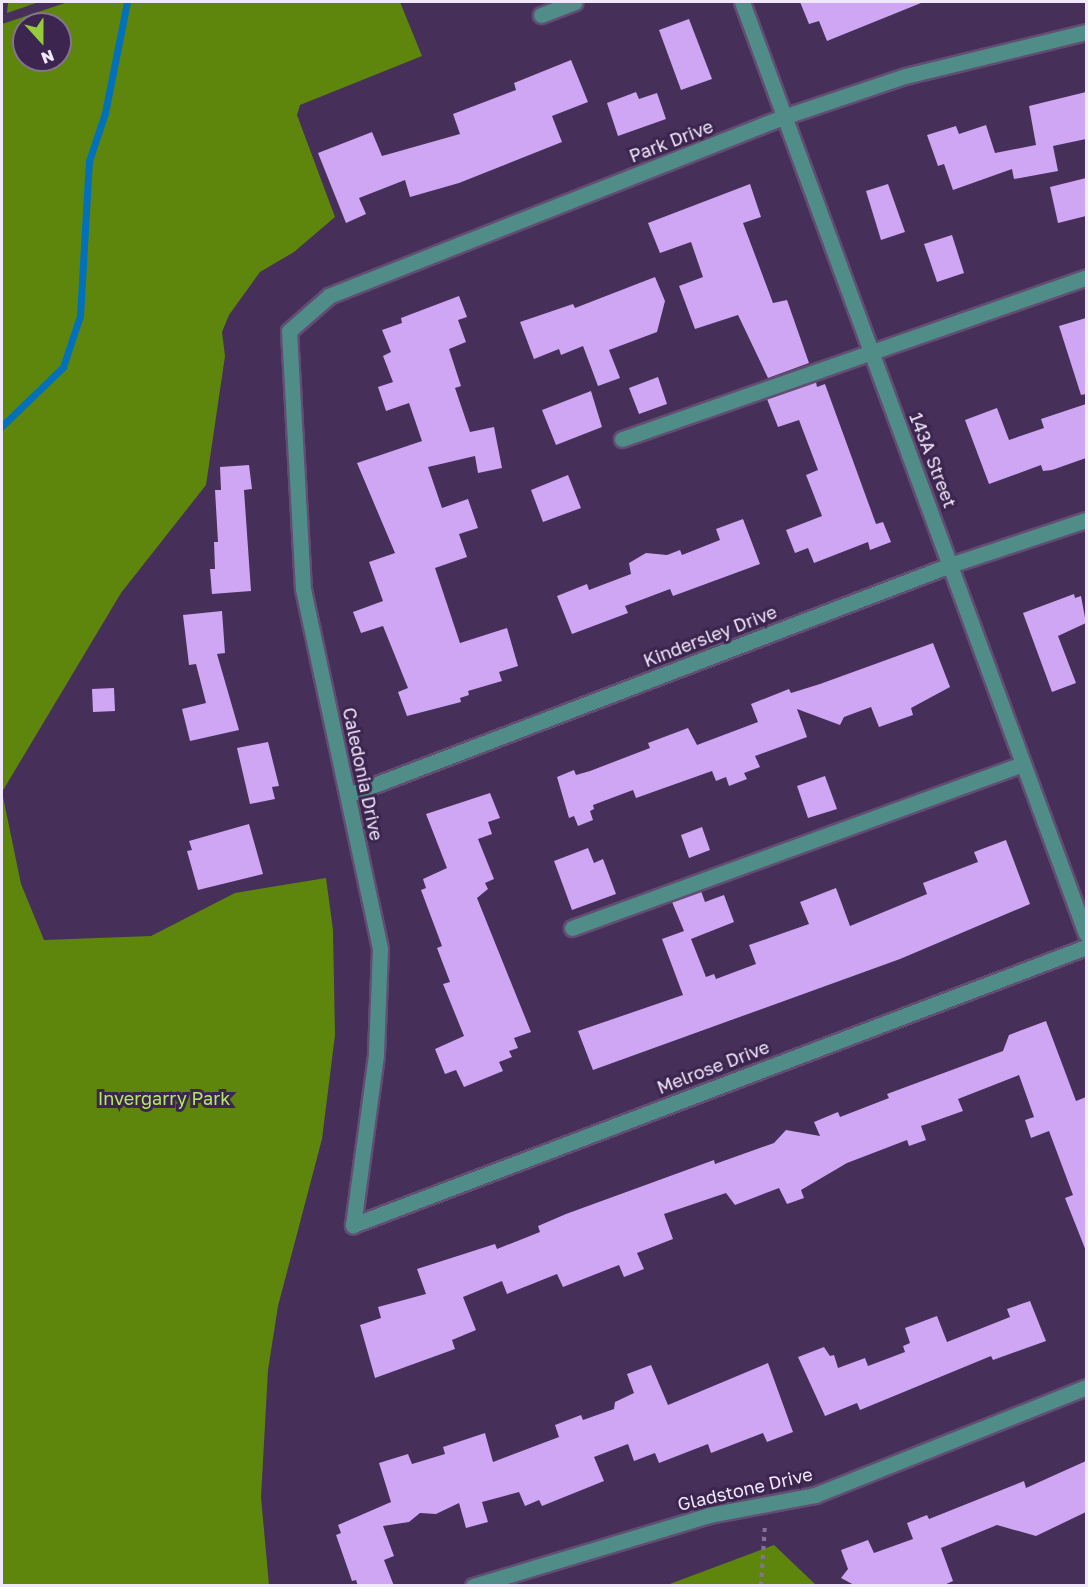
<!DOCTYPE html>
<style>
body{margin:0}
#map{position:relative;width:1088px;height:1587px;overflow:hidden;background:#462f59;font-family:"Golos Text",sans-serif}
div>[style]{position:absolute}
.forest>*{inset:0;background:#5e860d}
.stream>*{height:7px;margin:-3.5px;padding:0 3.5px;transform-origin:3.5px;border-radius:3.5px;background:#0171bc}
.building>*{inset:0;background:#cea6f3}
.path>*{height:4px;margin-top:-2px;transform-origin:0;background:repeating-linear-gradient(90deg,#857395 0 4.5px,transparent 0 9px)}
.roads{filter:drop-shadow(2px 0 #624d73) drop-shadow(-2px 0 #624d73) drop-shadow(0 2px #624d73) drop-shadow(0 -2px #624d73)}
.minor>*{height:15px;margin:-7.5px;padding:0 7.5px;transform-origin:7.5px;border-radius:7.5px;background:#508d88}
span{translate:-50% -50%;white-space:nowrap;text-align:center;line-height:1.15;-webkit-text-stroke:6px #3c254e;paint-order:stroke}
.street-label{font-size:18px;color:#f2e8fd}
.park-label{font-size:18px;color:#b4ea62}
.frame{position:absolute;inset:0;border:3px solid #f2e8fd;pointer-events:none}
.north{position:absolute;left:12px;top:12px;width:60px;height:60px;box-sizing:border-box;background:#3c254e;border:2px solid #857394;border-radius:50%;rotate:159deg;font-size:16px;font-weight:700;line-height:24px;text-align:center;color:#f2e8fd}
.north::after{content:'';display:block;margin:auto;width:21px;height:27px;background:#96cc3a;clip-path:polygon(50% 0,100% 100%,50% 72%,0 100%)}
</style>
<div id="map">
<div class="forest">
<div style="clip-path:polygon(8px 2px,39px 2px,7px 13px)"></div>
<div style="clip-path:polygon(evenodd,68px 2px,400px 2px,422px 56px,300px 105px,297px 115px,335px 217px,294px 252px,260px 272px,229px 315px,222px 332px,225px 356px,206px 485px,121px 593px,2px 792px,21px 884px,44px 940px,151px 936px,235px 893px,326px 878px,333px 930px,335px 1035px,322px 1139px,278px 1306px,268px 1370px,261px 1497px,269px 1585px,2px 1585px,2px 24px,68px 2px,24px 24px,60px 24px,60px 60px,24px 60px,24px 24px)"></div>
<div style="clip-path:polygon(774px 1545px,816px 1585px,667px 1585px)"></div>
</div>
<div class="stream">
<div style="left:2px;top:426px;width:85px;rotate:-44deg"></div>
<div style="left:63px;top:367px;width:54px;rotate:-71.6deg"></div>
<div style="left:80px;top:316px;width:155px;rotate:-86.7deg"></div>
<div style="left:89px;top:161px;width:51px;rotate:-71.6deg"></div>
<div style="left:105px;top:113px;width:113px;rotate:-78.8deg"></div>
</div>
<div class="building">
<div style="clip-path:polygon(800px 2px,921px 2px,921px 3px,827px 41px,819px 21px,809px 24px)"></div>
<div style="clip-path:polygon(689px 19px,712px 79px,681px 90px,659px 30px)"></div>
<div style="clip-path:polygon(571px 60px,588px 102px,552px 116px,562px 142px,459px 183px,410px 197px,405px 180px,359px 198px,366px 214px,346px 223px,318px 153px,372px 132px,382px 156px,460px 134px,453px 114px,516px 90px,514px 83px)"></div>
<div style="clip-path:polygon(636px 92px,639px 99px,657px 93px,666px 119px,618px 136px,607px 103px)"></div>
<div style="clip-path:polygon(1086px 92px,1086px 139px,1053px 146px,1058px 171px,1014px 179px,1012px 169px,953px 190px,944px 164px,938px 166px,927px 135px,956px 126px,959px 134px,986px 125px,995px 153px,1036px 145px,1029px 106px)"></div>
<div style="clip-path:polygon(1086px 178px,1086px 216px,1058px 223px,1050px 187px)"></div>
<div style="clip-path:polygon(750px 184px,761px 217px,743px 223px,773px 303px,787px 300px,809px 363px,768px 378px,738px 315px,695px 329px,679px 286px,703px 277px,691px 242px,660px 253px,648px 223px)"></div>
<div style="clip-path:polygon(888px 184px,905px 232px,881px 240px,866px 191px)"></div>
<div style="clip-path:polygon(952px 235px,964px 273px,937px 282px,924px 244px)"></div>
<div style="clip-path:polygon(655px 277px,665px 301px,657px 332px,609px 350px,620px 378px,598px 386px,583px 346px,561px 355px,559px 349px,534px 359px,520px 322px,573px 304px,575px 308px)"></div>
<div style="clip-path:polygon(459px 296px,467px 317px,458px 320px,466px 342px,449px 349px,461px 386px,455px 388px,470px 432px,494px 427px,502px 468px,478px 473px,475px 456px,428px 467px,442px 508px,468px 499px,478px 528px,459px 534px,467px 557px,435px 568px,460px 643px,507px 628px,518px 666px,499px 672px,502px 681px,468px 691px,469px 695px,460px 698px,461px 702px,407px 716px,398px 692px,408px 688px,383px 626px,361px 633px,353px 612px,383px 601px,369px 562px,395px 553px,357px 463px,422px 441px,409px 403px,386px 411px,378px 387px,393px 382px,383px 356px,391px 352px,382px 330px,402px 323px,401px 318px)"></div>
<div style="clip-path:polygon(1086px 318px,1086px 394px,1081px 395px,1059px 326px)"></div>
<div style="clip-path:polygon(658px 377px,667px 404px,639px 414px,629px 388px)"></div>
<div style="clip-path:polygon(816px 382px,817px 387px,825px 384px,876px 524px,883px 522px,891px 542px,870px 550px,868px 542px,814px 563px,808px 548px,795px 553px,786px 530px,822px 516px,806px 475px,818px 470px,799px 420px,778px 427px,767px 399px)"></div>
<div style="clip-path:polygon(591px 391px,602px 427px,556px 445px,542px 410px)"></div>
<div style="clip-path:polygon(1086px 404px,1086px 458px,1052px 470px,1043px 471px,1041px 465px,989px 484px,965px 420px,997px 408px,1009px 440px,1044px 428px,1041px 419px)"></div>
<div style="clip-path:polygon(249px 465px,252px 489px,244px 490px,251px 591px,212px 594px,210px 569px,215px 569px,214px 542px,218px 542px,215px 490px,221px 490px,220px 467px)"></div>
<div style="clip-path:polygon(568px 475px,581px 508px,543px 522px,531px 490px)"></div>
<div style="clip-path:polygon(743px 519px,760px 564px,673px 596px,670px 589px,625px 606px,628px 613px,572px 634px,557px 596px,587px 584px,589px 590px,631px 574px,629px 563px,646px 553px,667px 555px,680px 550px,682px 555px,720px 540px,716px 529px)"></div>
<div style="clip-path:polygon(1074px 594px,1075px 598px,1081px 596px,1086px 623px,1058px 636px,1076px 683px,1052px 692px,1023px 613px)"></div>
<div style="clip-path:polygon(222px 611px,225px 653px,217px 654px,239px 730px,190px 741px,182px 709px,206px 703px,196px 664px,189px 665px,183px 615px)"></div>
<div style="clip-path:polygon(933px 643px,950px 687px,911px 708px,913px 715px,879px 727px,871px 707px,844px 717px,840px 725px,797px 709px,807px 737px,755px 756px,760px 767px,744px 773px,747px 779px,729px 786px,726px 777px,716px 781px,712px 771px,636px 798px,633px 790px,593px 805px,594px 809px,590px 811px,593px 820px,578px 826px,574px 816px,569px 818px,557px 777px,574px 770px,576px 775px,590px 771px,650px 748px,648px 743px,688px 728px,697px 745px,758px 722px,751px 704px,789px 689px,791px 693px,820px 684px)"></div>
<div style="clip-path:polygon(114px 688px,115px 711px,93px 712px,92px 689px)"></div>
<div style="clip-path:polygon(268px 742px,279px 786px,272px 787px,275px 799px,250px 804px,237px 748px)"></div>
<div style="clip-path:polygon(825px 776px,837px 809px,808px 818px,797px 786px)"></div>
<div style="clip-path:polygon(490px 793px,500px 818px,488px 822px,492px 834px,478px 839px,494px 879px,485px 883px,488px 889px,477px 898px,531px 1032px,514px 1038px,518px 1048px,509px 1051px,512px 1057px,499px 1062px,503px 1071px,464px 1087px,456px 1070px,445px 1074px,435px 1049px,464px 1036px,443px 984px,450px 982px,437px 948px,442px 946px,421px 890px,426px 888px,423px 879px,447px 868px,426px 814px)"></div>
<div style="clip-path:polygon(249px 824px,263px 874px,198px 890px,187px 851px,192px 850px,189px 841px)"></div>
<div style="clip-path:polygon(702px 827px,710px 850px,689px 858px,681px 835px)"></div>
<div style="clip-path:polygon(1006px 840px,1030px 904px,900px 959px,593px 1070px,578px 1031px,683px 995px,662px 939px,684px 931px,672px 902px,701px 891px,705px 902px,724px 895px,734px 922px,691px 939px,706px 977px,714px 974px,716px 979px,756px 964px,749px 945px,809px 924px,800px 902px,836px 888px,850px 926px,927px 894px,923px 883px,978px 862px,974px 852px)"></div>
<div style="clip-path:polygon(588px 848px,594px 863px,603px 859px,616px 894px,572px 910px,554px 861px)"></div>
<div style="clip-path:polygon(1046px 1021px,1076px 1101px,1086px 1097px,1086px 1251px,1065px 1198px,1073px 1195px,1049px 1131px,1031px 1138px,1025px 1120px,1034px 1117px,1019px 1075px,958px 1099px,963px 1111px,921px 1126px,926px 1140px,909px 1146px,907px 1140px,847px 1163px,801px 1190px,804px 1198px,787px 1204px,779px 1188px,735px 1205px,726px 1193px,664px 1214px,673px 1239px,637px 1253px,644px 1269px,624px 1277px,619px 1265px,563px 1287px,557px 1274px,507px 1294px,502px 1281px,463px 1297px,476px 1330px,452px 1340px,455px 1349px,375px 1378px,360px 1325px,381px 1318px,378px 1307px,426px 1294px,417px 1269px,495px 1244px,497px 1249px,540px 1232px,538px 1226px,566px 1214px,714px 1160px,715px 1164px,774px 1143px,786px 1130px,820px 1136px,814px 1122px,838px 1112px,840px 1117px,889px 1098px,887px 1094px,1003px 1051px,1009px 1035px)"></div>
<div style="clip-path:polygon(1030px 1301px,1046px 1341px,993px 1360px,991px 1356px,860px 1410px,857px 1403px,825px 1416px,798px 1357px,824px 1347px,830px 1356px,834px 1355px,838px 1368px,865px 1358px,868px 1366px,905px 1352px,903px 1346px,910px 1343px,905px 1328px,937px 1316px,947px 1342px,1010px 1317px,1007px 1309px)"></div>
<div style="clip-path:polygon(768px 1363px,793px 1432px,767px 1442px,763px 1433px,711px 1453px,708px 1444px,659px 1463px,655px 1453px,634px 1461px,628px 1444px,594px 1457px,604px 1481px,542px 1506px,539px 1500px,525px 1506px,519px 1492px,482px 1502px,488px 1522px,466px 1528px,459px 1503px,436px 1514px,420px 1513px,409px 1522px,383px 1526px,394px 1556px,384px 1560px,394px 1586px,358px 1586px,356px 1580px,352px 1581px,336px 1535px,341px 1533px,338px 1525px,391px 1502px,379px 1463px,408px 1454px,412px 1464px,445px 1454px,443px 1447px,485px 1433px,493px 1462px,559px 1437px,555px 1425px,581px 1415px,583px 1420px,614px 1409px,615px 1402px,634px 1393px,627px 1374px,651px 1365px,668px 1405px)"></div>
<div style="clip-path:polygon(1086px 1461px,1086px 1512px,1036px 1536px,997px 1525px,941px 1548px,953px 1581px,942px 1586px,856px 1586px,841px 1578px,848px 1569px,841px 1550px,868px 1540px,874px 1553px,913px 1539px,907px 1523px,927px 1515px,929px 1519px,1024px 1481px,1026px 1488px)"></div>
</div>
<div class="path">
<div style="left:761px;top:1586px;width:62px;rotate:-86.3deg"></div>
</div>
<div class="roads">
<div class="minor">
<div style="left:742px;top:2px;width:993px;rotate:69.74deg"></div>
<div style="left:541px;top:15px;width:36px;rotate:-21deg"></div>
<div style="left:1086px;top:32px;width:186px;rotate:166.3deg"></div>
<div style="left:905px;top:76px;width:129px;rotate:161.4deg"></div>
<div style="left:783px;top:117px;width:488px;rotate:158.5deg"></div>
<div style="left:329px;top:296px;width:53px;rotate:138.8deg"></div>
<div style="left:289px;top:331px;width:258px;rotate:86.9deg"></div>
<div style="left:303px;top:589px;width:368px;rotate:77.9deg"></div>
<div style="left:380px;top:949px;width:106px;rotate:92.2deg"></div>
<div style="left:376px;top:1055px;width:172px;rotate:97.7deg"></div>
<div style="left:353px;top:1225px;width:784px;rotate:-20.77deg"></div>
<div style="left:622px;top:439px;width:491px;rotate:-19.2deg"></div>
<div style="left:348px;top:795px;width:648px;rotate:-20.9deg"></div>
<div style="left:953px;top:564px;width:140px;rotate:-18.3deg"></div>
<div style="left:572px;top:928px;width:479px;rotate:-20deg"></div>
<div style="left:473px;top:1586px;width:246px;rotate:-16.7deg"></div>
<div style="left:709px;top:1515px;width:108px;rotate:-10.7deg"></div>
<div style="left:815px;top:1495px;width:292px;rotate:-21.7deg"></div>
</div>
</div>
<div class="street-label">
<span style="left:671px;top:141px;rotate:-21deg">Park Drive</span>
<span style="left:933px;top:460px;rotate:69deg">143A Street</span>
<span style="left:710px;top:636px;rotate:-21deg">Kindersley Drive</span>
<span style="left:363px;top:774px;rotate:78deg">Caledonia Drive</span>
<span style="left:713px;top:1067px;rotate:-21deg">Melrose Drive</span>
<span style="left:745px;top:1489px;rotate:-13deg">Gladstone Drive</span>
</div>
<div class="park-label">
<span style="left:164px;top:1098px">Invergarry Park</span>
</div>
<div class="frame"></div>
<div class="north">N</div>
</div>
